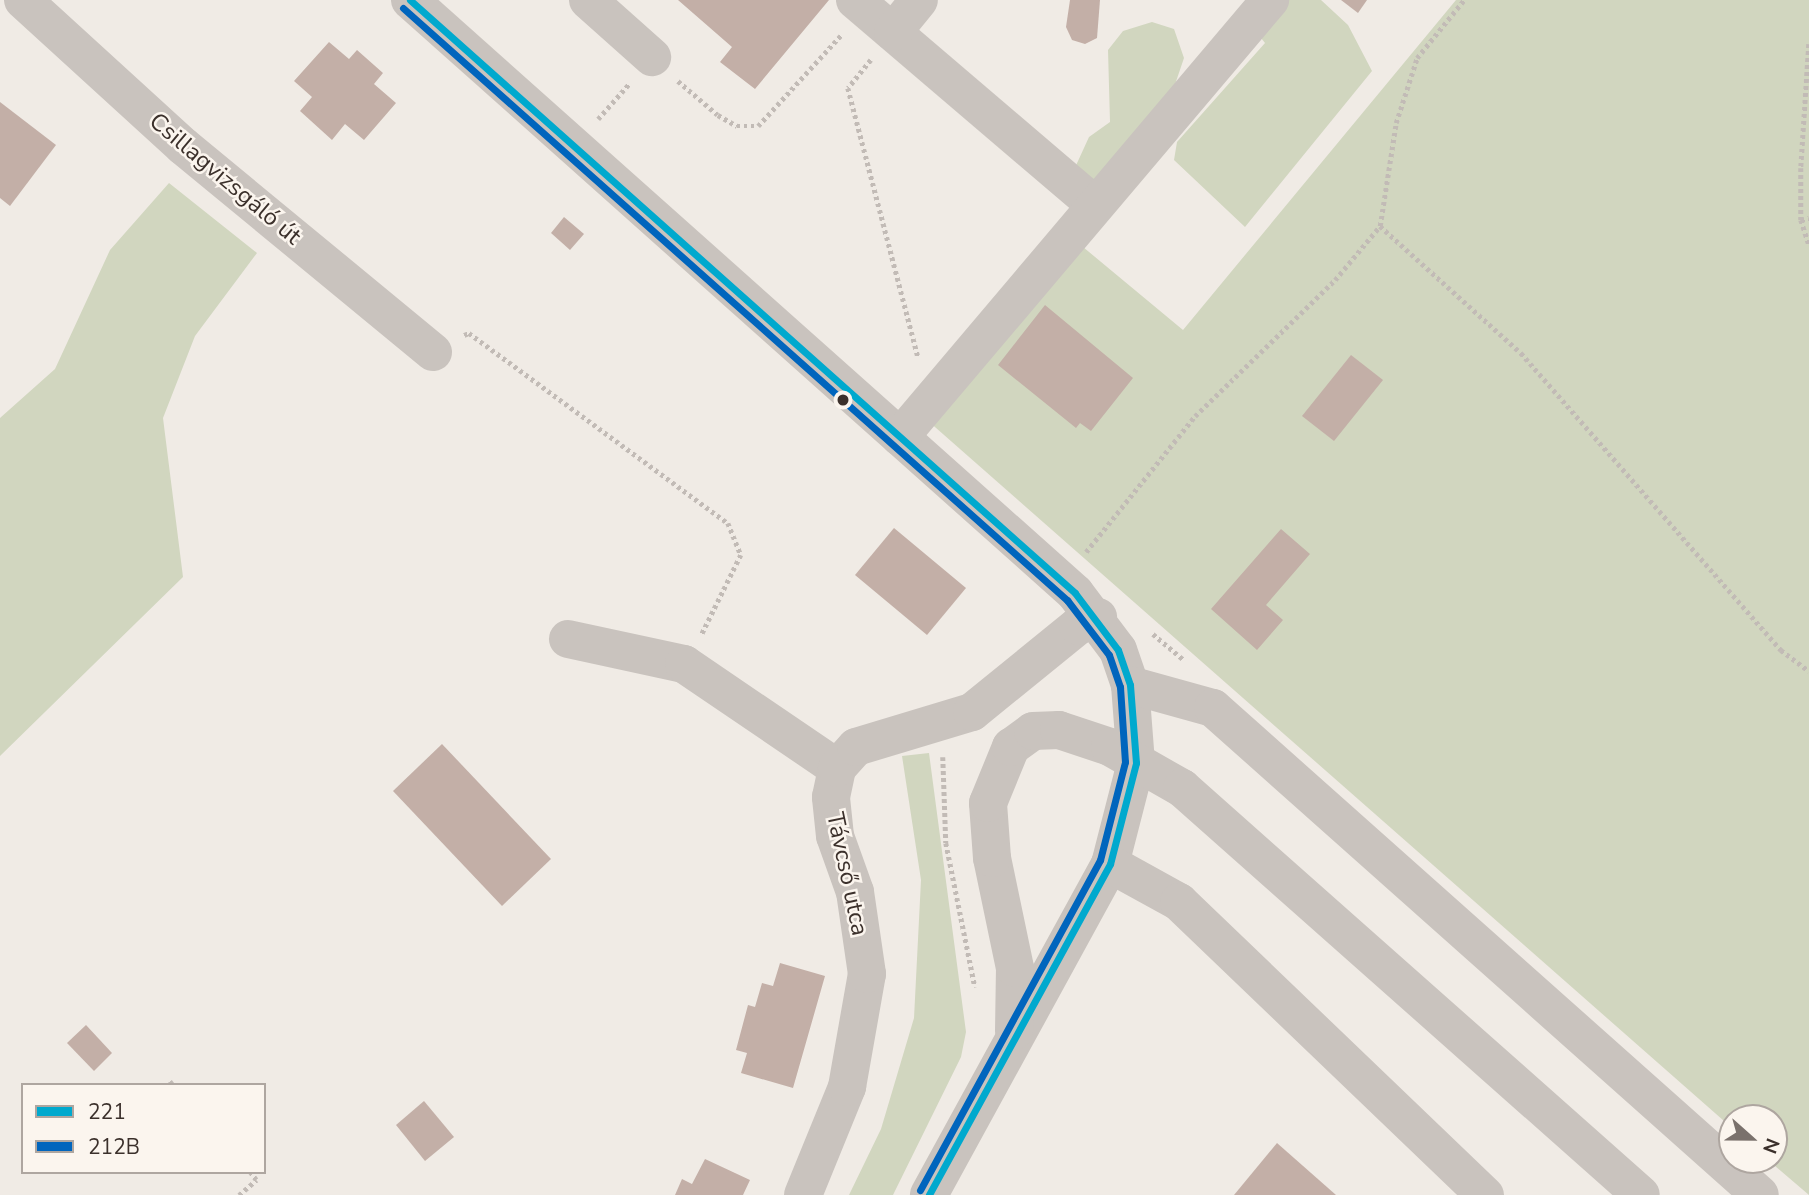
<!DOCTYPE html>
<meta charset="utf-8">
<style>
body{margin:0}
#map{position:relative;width:1809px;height:1195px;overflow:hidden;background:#f0ebe5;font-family:"Nunito Sans",sans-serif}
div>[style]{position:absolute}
.green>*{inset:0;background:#d1d6bf}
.building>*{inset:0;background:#c3afa7}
.path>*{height:4.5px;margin-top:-2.25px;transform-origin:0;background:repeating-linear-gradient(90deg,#c2bbb6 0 3.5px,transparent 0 7px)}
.minor>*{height:38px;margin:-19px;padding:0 19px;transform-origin:19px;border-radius:19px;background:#c9c3be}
.bus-1>*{height:7px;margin:-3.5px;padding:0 3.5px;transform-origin:3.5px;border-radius:3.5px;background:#00a9ce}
.bus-2>*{height:7px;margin:-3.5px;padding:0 3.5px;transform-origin:3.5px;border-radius:3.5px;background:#0065bd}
.dots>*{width:19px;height:19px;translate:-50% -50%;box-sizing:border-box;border:4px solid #fbf5ee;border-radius:50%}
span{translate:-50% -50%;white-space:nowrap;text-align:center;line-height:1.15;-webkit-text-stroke:5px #fbf5ee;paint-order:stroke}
.street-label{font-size:24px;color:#3b302b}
.legend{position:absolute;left:21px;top:1083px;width:245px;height:91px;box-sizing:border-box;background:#fbf5ee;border:2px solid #aea6a0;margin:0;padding:9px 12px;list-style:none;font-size:21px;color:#3b302b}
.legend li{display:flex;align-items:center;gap:14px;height:35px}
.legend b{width:35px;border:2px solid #aea6a0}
.north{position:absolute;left:1718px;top:1104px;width:70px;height:70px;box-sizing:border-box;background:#fbf5ee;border:2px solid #aea6a0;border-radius:50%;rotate:111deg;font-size:19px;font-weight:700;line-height:28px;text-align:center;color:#3b302b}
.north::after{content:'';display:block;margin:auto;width:24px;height:32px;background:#7a716c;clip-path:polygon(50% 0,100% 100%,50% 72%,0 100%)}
</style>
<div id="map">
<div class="green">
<div style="clip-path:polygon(1246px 0,1321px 0,1348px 25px,1372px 71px,1245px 227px,1174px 160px,1177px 142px,1265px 43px,1238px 9px)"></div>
<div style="clip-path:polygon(1456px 0,1809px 0,1809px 1195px,1768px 1160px,1774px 1160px,1774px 1118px,1732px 1118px,1732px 1128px,927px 420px,1077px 242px,1183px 330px)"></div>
<div style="clip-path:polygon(1152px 22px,1174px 29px,1184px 58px,1149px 161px,1062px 196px,1089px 137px,1110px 122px,1108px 50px,1123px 31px)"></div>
<div style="clip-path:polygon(169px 183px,257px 253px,195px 336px,163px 418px,183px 577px,0 756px,0 418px,55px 369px,110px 250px)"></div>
<div style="clip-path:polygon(929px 753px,966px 1032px,961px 1057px,893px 1195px,849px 1195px,881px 1129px,914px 1018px,921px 880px,902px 756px)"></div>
</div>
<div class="building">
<div style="clip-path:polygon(678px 0,829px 0,755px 89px,720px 62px,732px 47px)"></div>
<div style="clip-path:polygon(1070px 0,1100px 0,1097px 38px,1085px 44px,1072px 40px,1066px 27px)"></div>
<div style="clip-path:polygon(1341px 0,1367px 0,1358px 13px)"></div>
<div style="clip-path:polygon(329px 42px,349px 59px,357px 50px,383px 73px,374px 84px,396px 103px,364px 140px,345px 124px,332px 140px,300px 111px,312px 97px,294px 81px)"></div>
<div style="clip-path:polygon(0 102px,56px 145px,10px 206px,0 198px)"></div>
<div style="clip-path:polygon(564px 217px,584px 234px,570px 250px,551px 233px)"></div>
<div style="clip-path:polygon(1045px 305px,1133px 378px,1091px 431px,1080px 423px,1076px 428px,998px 365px)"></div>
<div style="clip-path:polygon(1351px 355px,1383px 380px,1334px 441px,1302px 416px)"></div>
<div style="clip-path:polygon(894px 528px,966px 588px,927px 635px,855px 575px)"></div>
<div style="clip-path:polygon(1281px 529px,1310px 554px,1266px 605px,1283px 620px,1257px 650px,1211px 609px)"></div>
<div style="clip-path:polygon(442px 744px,551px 859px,502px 906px,393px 791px)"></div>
<div style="clip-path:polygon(780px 963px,825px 976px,793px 1088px,741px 1073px,747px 1053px,736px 1050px,748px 1005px,755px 1007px,762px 983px,773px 986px)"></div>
<div style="clip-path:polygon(86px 1025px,112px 1053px,94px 1071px,67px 1043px)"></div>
<div style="clip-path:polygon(424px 1101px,454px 1137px,425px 1161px,396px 1125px)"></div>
<div style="clip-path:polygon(1277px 1143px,1336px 1195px,1234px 1195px)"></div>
<div style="clip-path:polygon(705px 1159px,750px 1180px,743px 1195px,675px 1195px,682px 1179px,692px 1184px)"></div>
</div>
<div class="path">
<div style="left:1809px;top:44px;width:124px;rotate:93.7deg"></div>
<div style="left:1801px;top:168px;width:52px;rotate:90deg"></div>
<div style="left:1801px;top:220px;width:26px;rotate:72deg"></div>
<div style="left:871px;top:60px;width:36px;rotate:129deg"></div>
<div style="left:848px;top:88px;width:277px;rotate:75.4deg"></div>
<div style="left:678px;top:81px;width:52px;rotate:40.4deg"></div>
<div style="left:718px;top:115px;width:22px;rotate:30deg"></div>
<div style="left:737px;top:126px;width:21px"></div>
<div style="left:758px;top:126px;width:123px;rotate:-47.6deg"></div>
<div style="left:598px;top:119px;width:47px;rotate:-48.5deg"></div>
<div style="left:1801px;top:220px;width:8px;rotate:-14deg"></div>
<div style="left:1380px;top:226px;width:190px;rotate:42deg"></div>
<div style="left:1521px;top:353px;width:395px;rotate:48.8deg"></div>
<div style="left:1781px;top:650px;width:35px;rotate:37deg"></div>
<div style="left:464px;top:335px;width:5px;rotate:-22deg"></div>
<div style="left:469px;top:333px;width:321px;rotate:36.3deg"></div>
<div style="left:728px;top:523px;width:35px;rotate:68deg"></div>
<div style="left:741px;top:555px;width:88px;rotate:116.3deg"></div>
<div style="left:1086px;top:552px;width:174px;rotate:-51.3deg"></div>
<div style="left:1195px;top:416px;width:195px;rotate:-44.2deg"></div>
<div style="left:1335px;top:280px;width:70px;rotate:-50.2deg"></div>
<div style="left:1380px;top:226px;width:104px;rotate:-81.2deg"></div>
<div style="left:1396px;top:123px;width:68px;rotate:-72.1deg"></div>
<div style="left:1417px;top:58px;width:75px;rotate:-51deg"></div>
<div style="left:1153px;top:634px;width:40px;rotate:40deg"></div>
<div style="left:943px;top:757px;width:86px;rotate:88deg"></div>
<div style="left:946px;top:843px;width:147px;rotate:78.6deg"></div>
<div style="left:170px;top:1081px;width:5px;rotate:53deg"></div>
<div style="left:239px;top:1195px;width:23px;rotate:-41deg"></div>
<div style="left:256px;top:1180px;width:10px;rotate:-127deg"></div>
</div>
<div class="minor">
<div style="left:23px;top:0;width:217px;rotate:42.4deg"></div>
<div style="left:183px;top:146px;width:324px;rotate:39.5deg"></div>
<div style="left:410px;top:0;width:891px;rotate:41.72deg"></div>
<div style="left:1075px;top:593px;width:71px;rotate:53deg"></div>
<div style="left:1118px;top:650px;width:37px;rotate:71deg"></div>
<div style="left:1130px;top:685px;width:78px;rotate:85.6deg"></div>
<div style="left:1136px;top:763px;width:104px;rotate:104.4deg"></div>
<div style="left:1110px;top:864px;width:377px;rotate:118.7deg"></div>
<div style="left:588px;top:0;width:86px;rotate:41.7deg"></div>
<div style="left:855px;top:0;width:314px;rotate:40.5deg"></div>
<div style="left:893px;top:32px;width:41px;rotate:-50.9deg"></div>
<div style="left:900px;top:437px;width:573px;rotate:-49.75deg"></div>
<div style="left:568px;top:639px;width:119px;rotate:12.2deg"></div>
<div style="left:684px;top:664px;width:185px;rotate:34.2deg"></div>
<div style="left:1130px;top:685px;width:86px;rotate:15.5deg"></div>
<div style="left:1213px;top:708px;width:732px;rotate:41.68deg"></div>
<div style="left:1110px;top:864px;width:79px;rotate:28.8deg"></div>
<div style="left:1179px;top:902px;width:424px;rotate:43.8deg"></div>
<div style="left:1014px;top:1031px;width:63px;rotate:-89.1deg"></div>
<div style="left:1015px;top:968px;width:112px;rotate:-101.8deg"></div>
<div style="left:992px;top:858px;width:55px;rotate:-94.2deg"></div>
<div style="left:988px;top:803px;width:61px;rotate:-67.7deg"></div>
<div style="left:1011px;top:747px;width:27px;rotate:-36deg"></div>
<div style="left:1033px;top:731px;width:26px;rotate:-2deg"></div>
<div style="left:1059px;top:730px;width:54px;rotate:18.4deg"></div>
<div style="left:1110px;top:747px;width:83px;rotate:29.7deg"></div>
<div style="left:1182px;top:788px;width:613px;rotate:41.56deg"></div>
<div style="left:803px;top:1195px;width:117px;rotate:-67.8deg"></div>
<div style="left:847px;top:1087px;width:115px;rotate:-80deg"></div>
<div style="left:867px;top:974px;width:83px;rotate:-98.3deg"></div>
<div style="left:855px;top:892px;width:59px;rotate:-109.7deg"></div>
<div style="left:835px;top:836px;width:39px;rotate:-96deg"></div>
<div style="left:831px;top:797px;width:30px;rotate:-78deg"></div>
<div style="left:837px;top:768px;width:28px;rotate:-48deg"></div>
<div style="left:856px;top:747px;width:121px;rotate:-16.8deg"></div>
<div style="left:972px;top:712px;width:136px;rotate:-39.1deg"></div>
<div style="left:1078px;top:626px;width:22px;rotate:-24deg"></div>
</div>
<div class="bus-1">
<div style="left:410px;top:0;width:891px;rotate:41.72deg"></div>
<div style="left:1075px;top:593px;width:71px;rotate:53deg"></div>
<div style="left:1118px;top:650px;width:37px;rotate:71deg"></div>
<div style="left:1130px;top:685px;width:78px;rotate:85.6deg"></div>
<div style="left:1136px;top:763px;width:104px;rotate:104.4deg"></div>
<div style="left:1110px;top:864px;width:377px;rotate:118.7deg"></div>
</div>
<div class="bus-2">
<div style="left:403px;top:8px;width:890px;rotate:41.72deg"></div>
<div style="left:1067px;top:600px;width:69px;rotate:52.6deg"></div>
<div style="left:1109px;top:655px;width:34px;rotate:71deg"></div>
<div style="left:1120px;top:687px;width:75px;rotate:86.2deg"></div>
<div style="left:1125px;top:762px;width:101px;rotate:104.3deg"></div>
<div style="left:1100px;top:860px;width:376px;rotate:118.6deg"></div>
</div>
<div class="dots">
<div style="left:843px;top:400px;background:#3b302b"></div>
</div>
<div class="street-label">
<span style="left:225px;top:179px;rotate:40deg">Csillagvizsgáló út</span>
<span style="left:847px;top:874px;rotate:78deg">Távcső utca</span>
</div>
<ul class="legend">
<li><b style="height:9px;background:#00a9ce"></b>221</li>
<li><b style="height:9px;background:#0065bd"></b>212B</li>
</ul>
<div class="north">N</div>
</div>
